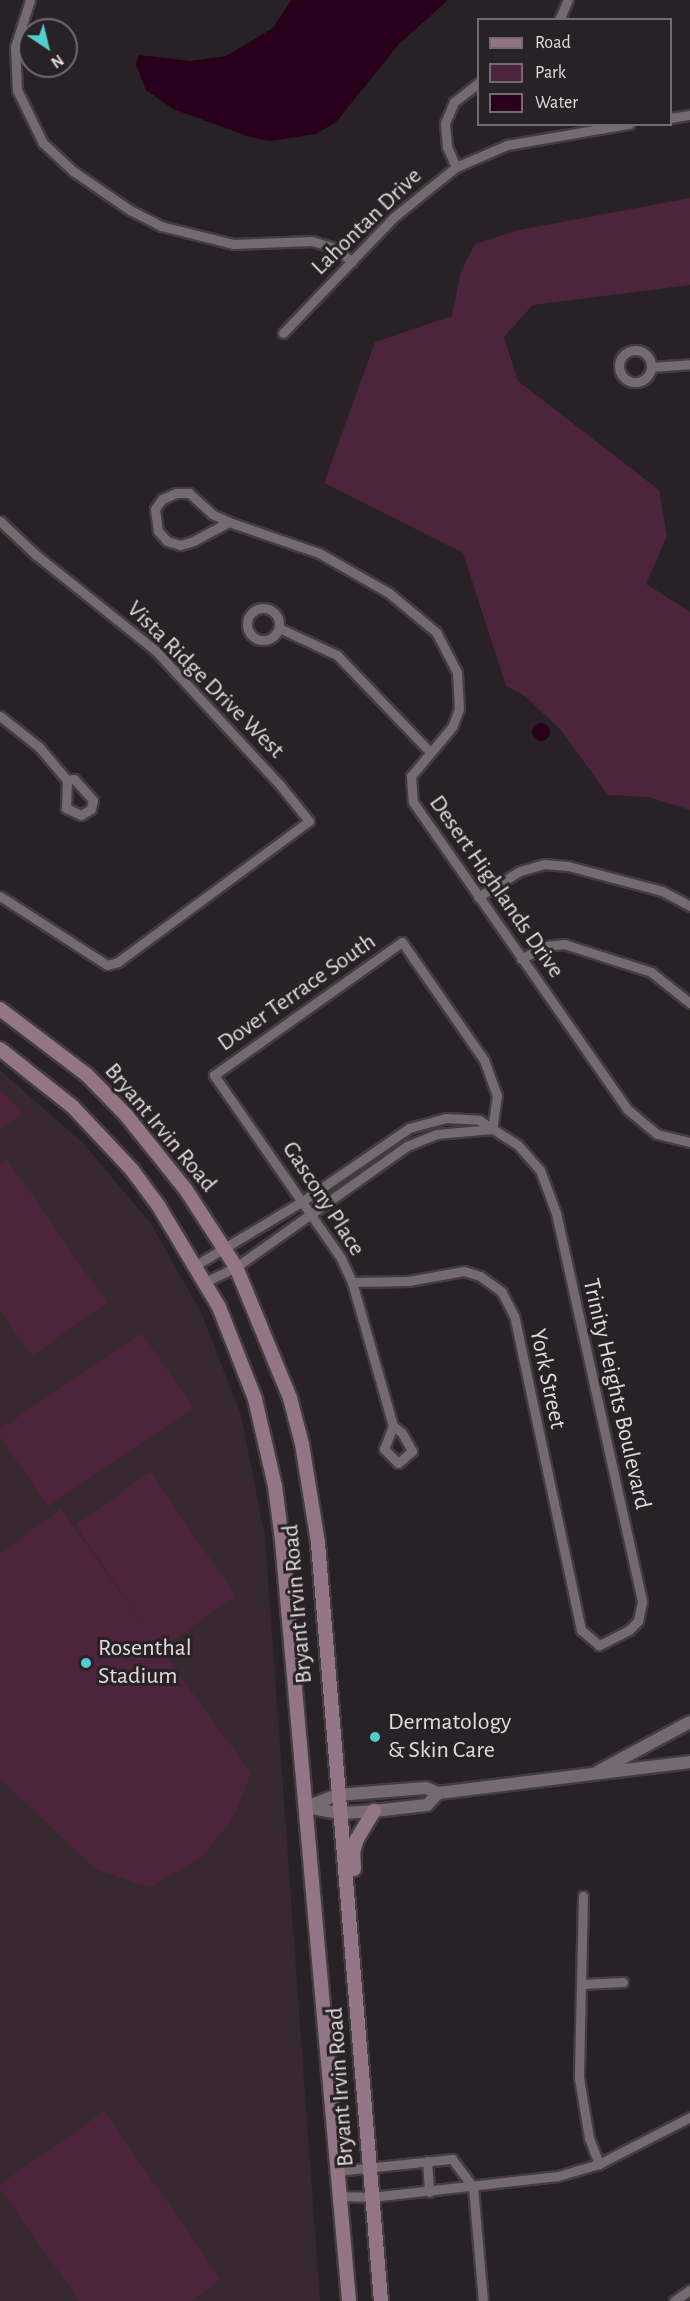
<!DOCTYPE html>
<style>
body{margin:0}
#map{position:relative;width:690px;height:2301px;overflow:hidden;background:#282125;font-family:"Alegreya Sans",sans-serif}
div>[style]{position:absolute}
.built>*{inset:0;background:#362930}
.green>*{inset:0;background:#4c243b}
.water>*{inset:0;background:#280019}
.round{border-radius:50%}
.roads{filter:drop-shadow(2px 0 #433c40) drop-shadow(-2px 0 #433c40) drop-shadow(0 2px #433c40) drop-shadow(0 -2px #433c40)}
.minor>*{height:9px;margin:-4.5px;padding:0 4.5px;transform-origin:4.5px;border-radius:4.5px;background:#746a6f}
.minor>.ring{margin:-4.5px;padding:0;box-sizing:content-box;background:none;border:9px solid #746a6f;border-radius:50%}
.tertiary>*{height:12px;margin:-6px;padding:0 6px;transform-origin:6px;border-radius:6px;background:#746a6f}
.secondary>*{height:14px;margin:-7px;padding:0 7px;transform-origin:7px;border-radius:7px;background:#937685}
.dots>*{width:16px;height:16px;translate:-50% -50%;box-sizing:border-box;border:3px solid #282125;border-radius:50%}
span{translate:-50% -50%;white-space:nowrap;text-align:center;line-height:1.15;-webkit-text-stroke:6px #282125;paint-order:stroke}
.street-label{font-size:24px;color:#e0dbdd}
.poi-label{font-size:24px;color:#e0dbdd}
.left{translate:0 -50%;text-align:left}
.legend{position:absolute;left:477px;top:18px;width:195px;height:108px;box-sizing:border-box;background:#282125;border:2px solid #726b6f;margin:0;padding:8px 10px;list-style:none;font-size:18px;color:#e0dbdd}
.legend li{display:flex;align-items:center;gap:12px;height:30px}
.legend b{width:30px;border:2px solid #726b6f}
.north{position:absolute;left:18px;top:18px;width:60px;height:60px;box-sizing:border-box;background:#282125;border:2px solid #726b6f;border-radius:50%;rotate:145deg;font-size:16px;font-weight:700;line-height:24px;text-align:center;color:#e0dbdd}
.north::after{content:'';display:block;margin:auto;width:21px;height:27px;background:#52cdcc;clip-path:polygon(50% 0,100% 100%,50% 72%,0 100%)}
</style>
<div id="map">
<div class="built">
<div style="clip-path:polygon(0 1070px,84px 1144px,151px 1224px,201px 1312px,241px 1415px,265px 1537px,320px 2301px,0 2301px)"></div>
</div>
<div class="green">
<div style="clip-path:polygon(690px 198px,690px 285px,533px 305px,504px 337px,518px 381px,659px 490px,667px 536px,646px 584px,690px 612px,690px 810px,648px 797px,608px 795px,560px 729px,526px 697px,506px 686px,463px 553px,324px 483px,375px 342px,452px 316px,461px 271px,475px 244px,519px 230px)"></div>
<div style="clip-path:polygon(0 1089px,23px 1114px,0 1130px)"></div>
<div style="clip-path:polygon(7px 1159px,107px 1303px,32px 1356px,0 1310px,0 1164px)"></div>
<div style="clip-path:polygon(142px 1333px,193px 1408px,48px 1507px,0 1437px,0 1429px)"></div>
<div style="clip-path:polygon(150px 1472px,236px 1596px,161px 1649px,251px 1773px,233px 1819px,200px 1859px,149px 1888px,95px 1869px,0 1779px,0 1553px,61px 1509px,150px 1633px,75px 1525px)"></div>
<div style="clip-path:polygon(104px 2111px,221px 2279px,191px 2301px,79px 2301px,0 2189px,0 2184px)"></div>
</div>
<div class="water">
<div style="clip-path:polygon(291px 0,448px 0,399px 44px,336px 122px,316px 134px,270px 141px,250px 137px,173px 109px,146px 90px,136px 65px,139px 55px,190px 61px,226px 56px,273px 28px)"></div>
<div class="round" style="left:532px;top:723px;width:18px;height:18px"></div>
</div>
<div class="roads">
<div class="minor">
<div style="left:30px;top:0;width:49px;rotate:107.7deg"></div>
<div style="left:15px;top:47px;width:43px;rotate:87.3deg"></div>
<div style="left:17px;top:90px;width:59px;rotate:63.9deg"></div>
<div style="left:43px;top:143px;width:41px;rotate:43deg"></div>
<div style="left:73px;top:171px;width:69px;rotate:34.4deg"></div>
<div style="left:130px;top:210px;width:35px;rotate:27deg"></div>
<div style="left:161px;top:226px;width:74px;rotate:14deg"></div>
<div style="left:233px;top:244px;width:79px;rotate:-2.2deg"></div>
<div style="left:312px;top:241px;width:24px;rotate:17deg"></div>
<div style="left:335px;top:248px;width:22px;rotate:39deg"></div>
<div style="left:559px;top:20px;width:22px;rotate:-66deg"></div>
<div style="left:670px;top:118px;width:20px;rotate:-9deg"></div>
<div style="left:456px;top:167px;width:22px;rotate:-114deg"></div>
<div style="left:447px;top:147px;width:24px;rotate:-95deg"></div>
<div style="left:445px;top:123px;width:23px;rotate:-67deg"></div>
<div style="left:454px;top:102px;width:31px;rotate:-38deg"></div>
<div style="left:283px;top:333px;width:161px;rotate:-46.3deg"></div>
<div style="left:394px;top:217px;width:80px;rotate:-38.9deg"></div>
<div style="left:456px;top:167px;width:56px;rotate:-23.3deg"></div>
<div style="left:507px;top:145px;width:124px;rotate:-9.8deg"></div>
<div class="ring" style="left:619px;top:350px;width:23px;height:23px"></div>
<div style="left:651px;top:367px;width:39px;rotate:-4deg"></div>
<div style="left:176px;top:493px;width:13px"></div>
<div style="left:189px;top:493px;width:31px;rotate:42deg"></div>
<div style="left:212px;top:514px;width:19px;rotate:25deg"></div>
<div style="left:229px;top:522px;width:40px;rotate:152deg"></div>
<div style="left:194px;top:541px;width:15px;rotate:164deg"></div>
<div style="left:180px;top:545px;width:14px;rotate:-163deg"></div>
<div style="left:167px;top:541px;width:13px;rotate:-132deg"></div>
<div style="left:158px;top:531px;width:22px;rotate:-98deg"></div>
<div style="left:155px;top:509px;width:12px;rotate:-55deg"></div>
<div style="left:162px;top:499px;width:15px;rotate:-23deg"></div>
<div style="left:0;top:521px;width:48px;rotate:43.3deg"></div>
<div style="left:35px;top:554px;width:154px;rotate:38.7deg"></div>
<div style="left:155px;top:650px;width:184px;rotate:47.2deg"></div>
<div style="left:280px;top:785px;width:46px;rotate:51.1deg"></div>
<div style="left:309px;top:821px;width:237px;rotate:143.6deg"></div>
<div style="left:118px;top:962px;width:11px;rotate:165deg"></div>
<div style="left:107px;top:965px;width:127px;rotate:-147.2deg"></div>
<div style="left:229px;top:522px;width:95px;rotate:19deg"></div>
<div style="left:319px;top:553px;width:81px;rotate:29.7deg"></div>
<div style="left:389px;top:593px;width:61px;rotate:39.7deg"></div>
<div style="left:436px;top:632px;width:45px;rotate:62.3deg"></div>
<div style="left:457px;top:672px;width:37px;rotate:87deg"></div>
<div style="left:459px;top:709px;width:19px;rotate:111deg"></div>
<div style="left:452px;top:727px;width:64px;rotate:129.9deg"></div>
<div style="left:411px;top:776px;width:26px;rotate:86deg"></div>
<div style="left:413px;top:802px;width:374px;rotate:55.1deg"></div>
<div style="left:627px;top:1109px;width:39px;rotate:40deg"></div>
<div style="left:657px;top:1134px;width:34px;rotate:14deg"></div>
<div class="ring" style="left:247px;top:608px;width:23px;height:23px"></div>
<div style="left:279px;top:628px;width:64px;rotate:25deg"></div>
<div style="left:337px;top:655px;width:133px;rotate:46.2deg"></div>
<div style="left:0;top:716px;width:50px;rotate:38.5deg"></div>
<div style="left:39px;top:747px;width:43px;rotate:49.7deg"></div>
<div style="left:74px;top:779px;width:28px;rotate:48deg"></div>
<div style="left:93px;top:800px;width:9px;rotate:103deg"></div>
<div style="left:91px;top:809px;width:12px;rotate:149deg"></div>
<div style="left:81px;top:815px;width:17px;rotate:-155deg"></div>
<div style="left:66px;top:808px;width:28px;rotate:-88deg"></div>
<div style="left:67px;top:780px;width:7px;rotate:-8deg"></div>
<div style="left:478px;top:897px;width:49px;rotate:-31.8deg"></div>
<div style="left:520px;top:871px;width:25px;rotate:-16deg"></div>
<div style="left:544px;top:864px;width:24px;rotate:5deg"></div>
<div style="left:568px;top:866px;width:97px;rotate:14.9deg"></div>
<div style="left:662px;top:891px;width:32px;rotate:28deg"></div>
<div style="left:521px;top:959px;width:27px;rotate:-28deg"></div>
<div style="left:545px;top:946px;width:19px;rotate:-6deg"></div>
<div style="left:564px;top:944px;width:91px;rotate:17.8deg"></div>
<div style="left:651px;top:972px;width:50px;rotate:38.5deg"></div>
<div style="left:196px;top:1265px;width:126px;rotate:-31deg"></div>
<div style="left:304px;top:1200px;width:127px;rotate:-34.4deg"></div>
<div style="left:409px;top:1128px;width:38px;rotate:-15deg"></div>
<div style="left:446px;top:1118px;width:33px;rotate:3deg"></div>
<div style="left:479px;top:1120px;width:46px;rotate:32.7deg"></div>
<div style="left:518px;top:1145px;width:33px;rotate:49deg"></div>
<div style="left:540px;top:1170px;width:46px;rotate:69.6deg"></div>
<div style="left:556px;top:1213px;width:398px;rotate:77.5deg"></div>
<div style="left:642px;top:1602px;width:19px;rotate:102deg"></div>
<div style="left:638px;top:1621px;width:13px;rotate:135deg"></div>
<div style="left:629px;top:1630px;width:34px;rotate:153deg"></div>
<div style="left:599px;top:1645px;width:23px;rotate:-140deg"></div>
<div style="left:581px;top:1630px;width:321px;rotate:-102deg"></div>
<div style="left:514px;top:1316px;width:27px;rotate:-117deg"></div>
<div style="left:502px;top:1292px;width:27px;rotate:-144deg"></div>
<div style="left:480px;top:1276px;width:17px;rotate:-163deg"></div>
<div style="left:464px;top:1271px;width:57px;rotate:169.9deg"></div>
<div style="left:408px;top:1281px;width:56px;rotate:179deg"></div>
<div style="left:205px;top:1282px;width:34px;rotate:-26deg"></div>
<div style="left:236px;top:1267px;width:209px;rotate:-35.3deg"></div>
<div style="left:407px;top:1146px;width:32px;rotate:-22deg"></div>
<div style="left:437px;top:1134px;width:55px;rotate:-5.2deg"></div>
<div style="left:393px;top:1426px;width:150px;rotate:-105.9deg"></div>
<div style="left:352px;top:1282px;width:26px;rotate:-115deg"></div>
<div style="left:341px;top:1258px;width:223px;rotate:-124.8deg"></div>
<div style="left:214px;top:1075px;width:230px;rotate:-35.3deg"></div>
<div style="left:402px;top:942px;width:144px;rotate:55.2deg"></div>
<div style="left:484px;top:1060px;width:37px;rotate:70deg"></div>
<div style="left:497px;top:1095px;width:34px;rotate:98deg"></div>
<div style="left:393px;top:1426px;width:11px;rotate:38deg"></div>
<div style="left:402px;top:1433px;width:21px;rotate:61deg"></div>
<div style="left:412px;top:1451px;width:18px;rotate:139deg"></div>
<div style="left:398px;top:1463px;width:20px;rotate:-135deg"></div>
<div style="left:384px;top:1449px;width:25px;rotate:-69deg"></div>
<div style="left:583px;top:1896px;width:182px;rotate:91.3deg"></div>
<div style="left:579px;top:2078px;width:61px;rotate:80.5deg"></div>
<div style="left:589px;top:2138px;width:28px;rotate:69deg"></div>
<div style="left:581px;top:1984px;width:42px;rotate:-2.7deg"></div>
<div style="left:427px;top:2161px;width:31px;rotate:86deg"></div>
<div style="left:337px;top:2171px;width:116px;rotate:-6deg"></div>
<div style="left:452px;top:2159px;width:35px;rotate:53deg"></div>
<div style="left:473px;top:2187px;width:114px;rotate:85deg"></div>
<div style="left:340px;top:2196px;width:31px;rotate:2deg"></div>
<div style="left:371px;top:2197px;width:188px;rotate:-6.4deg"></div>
<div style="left:558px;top:2176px;width:43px;rotate:-16.3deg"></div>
<div style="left:599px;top:2164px;width:102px;rotate:-27.3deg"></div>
<div style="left:674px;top:2301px;width:19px;rotate:-35deg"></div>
</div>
<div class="tertiary">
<div style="left:599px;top:1771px;width:103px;rotate:-28.3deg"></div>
<div style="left:306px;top:1807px;width:33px;rotate:-21deg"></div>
<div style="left:337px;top:1795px;width:89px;rotate:-4.5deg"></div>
<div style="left:426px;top:1788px;width:13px;rotate:23deg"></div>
<div style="left:438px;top:1793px;width:254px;rotate:-7deg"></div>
<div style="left:307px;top:1807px;width:33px;rotate:11deg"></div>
<div style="left:339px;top:1813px;width:35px;rotate:-3deg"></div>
<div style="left:374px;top:1811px;width:53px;rotate:-6.5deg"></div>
<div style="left:427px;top:1805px;width:16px;rotate:-47deg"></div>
</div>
<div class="secondary">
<div style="left:0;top:1009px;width:109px;rotate:37.2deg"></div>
<div style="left:87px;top:1075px;width:56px;rotate:45.7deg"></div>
<div style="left:126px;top:1115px;width:96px;rotate:51.3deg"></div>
<div style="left:186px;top:1190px;width:92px;rotate:57deg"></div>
<div style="left:236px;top:1267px;width:142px;rotate:67.6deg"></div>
<div style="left:290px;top:1398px;width:48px;rotate:75.4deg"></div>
<div style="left:302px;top:1444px;width:100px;rotate:80.8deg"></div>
<div style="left:318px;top:1543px;width:761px;rotate:85.25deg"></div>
<div style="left:0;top:1049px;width:92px;rotate:38.4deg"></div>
<div style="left:72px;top:1106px;width:88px;rotate:46.8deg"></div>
<div style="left:132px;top:1170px;width:44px;rotate:53.4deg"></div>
<div style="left:158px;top:1205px;width:119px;rotate:59.1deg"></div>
<div style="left:219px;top:1307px;width:99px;rotate:68.6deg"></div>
<div style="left:255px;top:1399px;width:89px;rotate:77.1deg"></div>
<div style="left:275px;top:1486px;width:55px;rotate:82.7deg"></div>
<div style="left:282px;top:1541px;width:763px;rotate:84.96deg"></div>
<div style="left:354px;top:1869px;width:17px;rotate:-93deg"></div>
<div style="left:353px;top:1852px;width:14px;rotate:-73deg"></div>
<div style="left:357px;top:1839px;width:33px;rotate:-59deg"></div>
</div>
</div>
<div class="dots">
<div style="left:86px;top:1663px;background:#52cdcc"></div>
<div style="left:375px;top:1737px;background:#52cdcc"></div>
</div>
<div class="street-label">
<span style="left:367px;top:222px;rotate:-44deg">Lahontan Drive</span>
<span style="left:205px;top:680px;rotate:45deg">Vista Ridge Drive West</span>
<span style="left:496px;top:887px;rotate:55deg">Desert Highlands Drive</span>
<span style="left:297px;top:993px;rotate:-35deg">Dover Terrace South</span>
<span style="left:160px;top:1128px;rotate:50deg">Bryant Irvin Road</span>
<span style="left:323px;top:1199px;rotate:57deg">Gascony Place</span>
<span style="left:547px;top:1379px;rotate:78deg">York Street</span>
<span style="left:616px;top:1394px;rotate:77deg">Trinity Heights Boulevard</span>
<span style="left:298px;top:1604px;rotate:-95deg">Bryant Irvin Road</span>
<span style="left:341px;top:2087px;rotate:-94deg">Bryant Irvin Road</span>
</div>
<div class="poi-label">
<span class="left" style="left:98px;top:1663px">Rosenthal<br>Stadium</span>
<span class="left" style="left:388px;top:1737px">Dermatology<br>&amp; Skin Care</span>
</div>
<ul class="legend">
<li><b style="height:8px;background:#937685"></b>Road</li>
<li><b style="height:16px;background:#4c243b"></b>Park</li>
<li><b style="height:16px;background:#280019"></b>Water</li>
</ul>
<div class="north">N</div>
</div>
